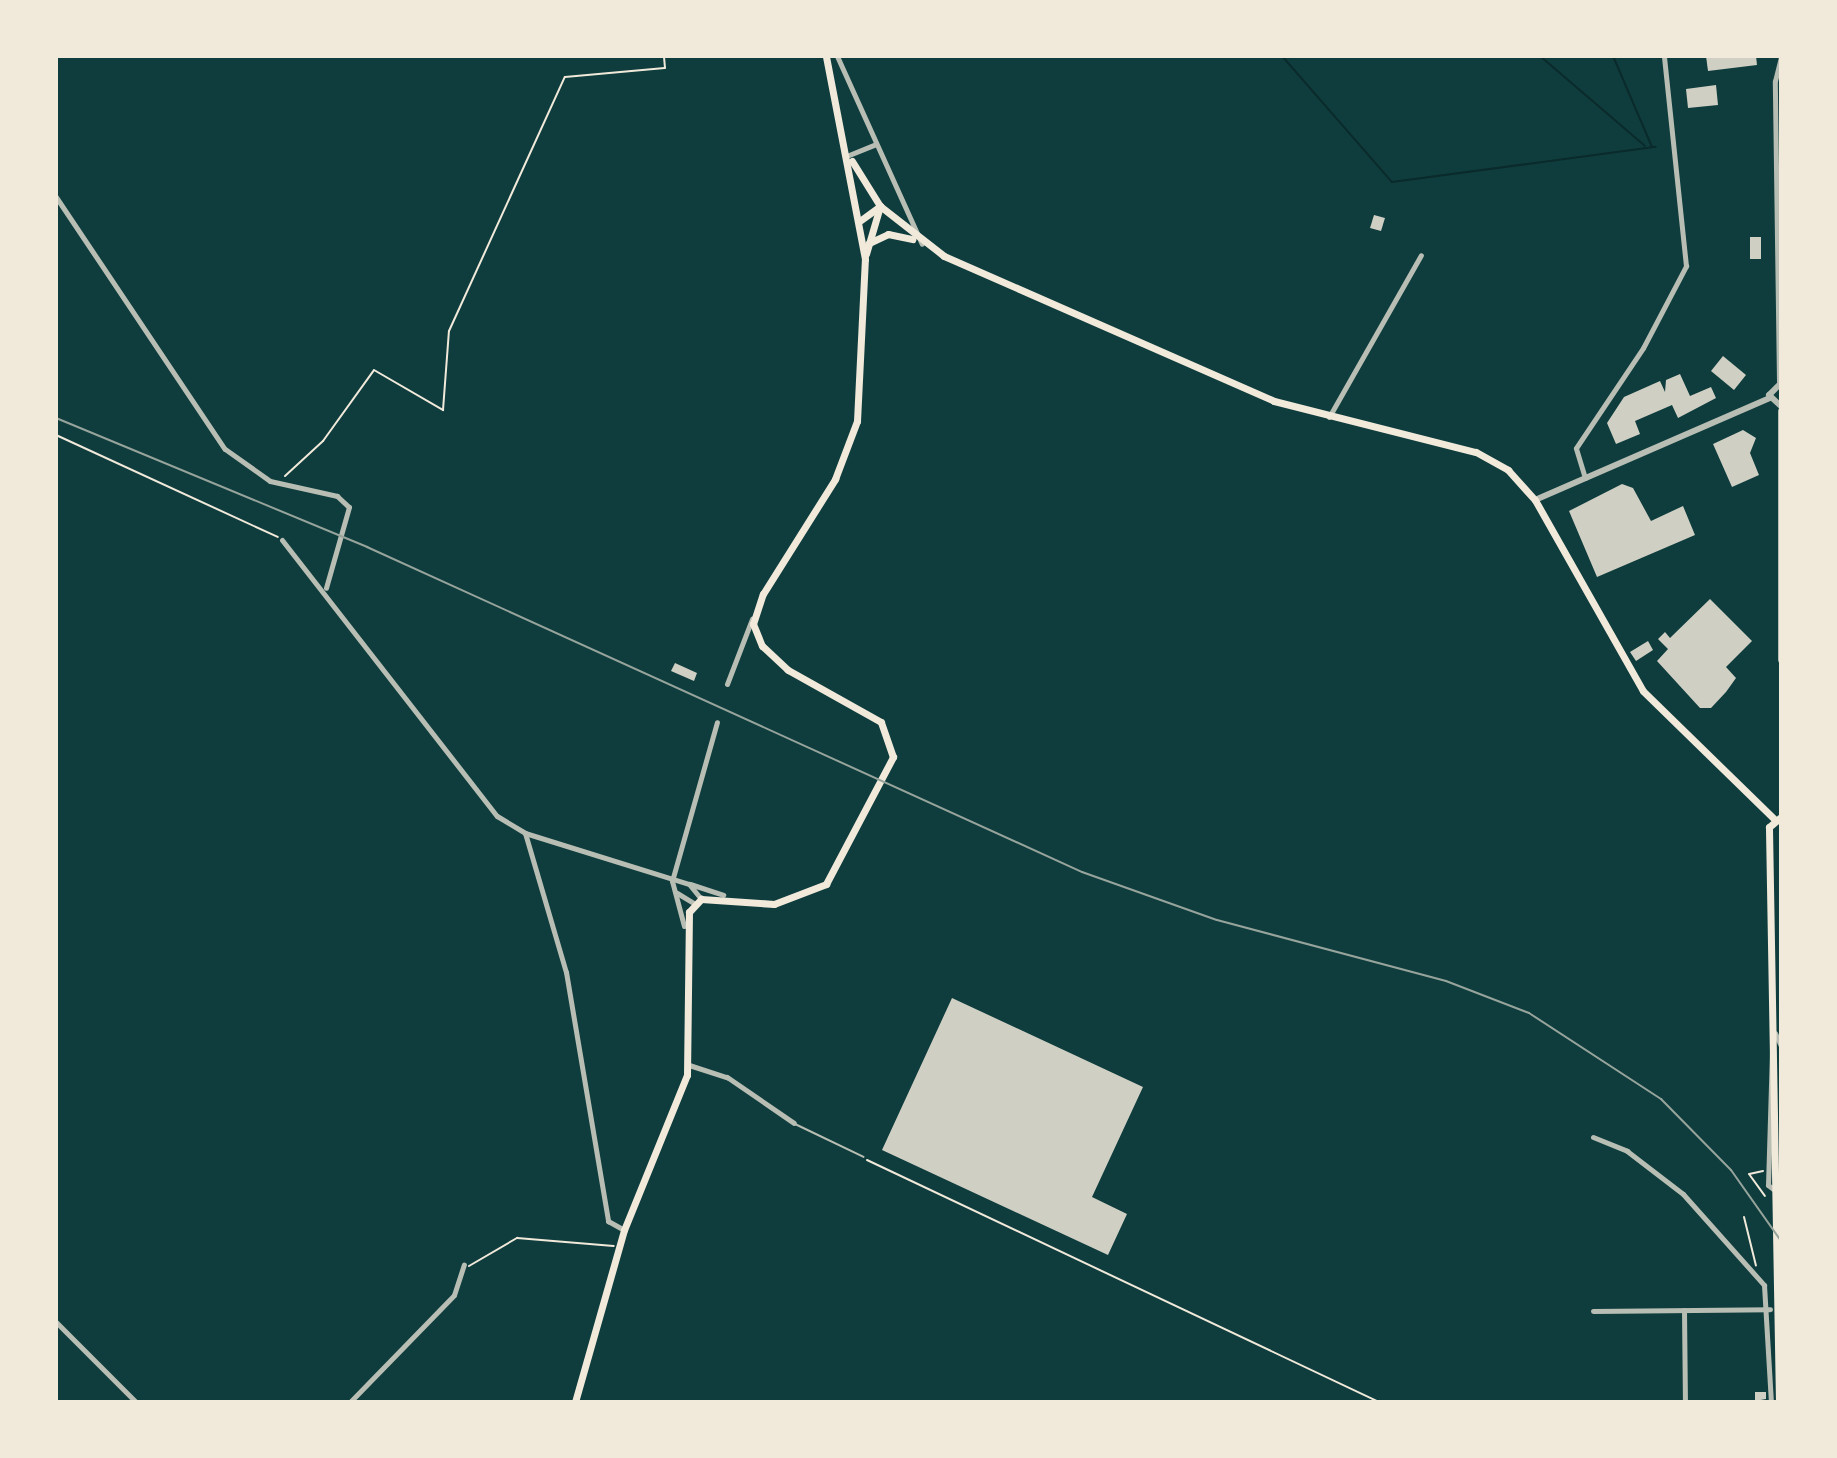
<!DOCTYPE html>
<style>
body{margin:0}
#map{position:relative;width:1837px;height:1458px;overflow:hidden;background:#0f3d3e;font-family:Raleway,sans-serif}
div>[style]{position:absolute}
.stream>*{height:2px;margin:-1px;padding:0 1px;transform-origin:1px;border-radius:1px;background:#0a2a2b}
.building>*{inset:0;background:#cfcfc3}
.path>*{height:2px;margin:-1px;padding:0 1px;transform-origin:1px;border-radius:1px;background:#f1e9da}
.service>*{height:2px;margin:-1px;padding:0 1px;transform-origin:1px;border-radius:1px;background:#b8beb3}
.minor>*{height:5px;margin:-2.5px;padding:0 2.5px;transform-origin:2.5px;border-radius:2.5px;background:#b8beb3}
.tertiary>*{height:6px;margin:-3px;padding:0 3px;transform-origin:3px;border-radius:3px;background:#b8beb3}
.secondary>*{height:7px;margin:-3.5px;padding:0 3.5px;transform-origin:3.5px;border-radius:3.5px;background:#f1e9da}
.rail>*{height:2px;margin:-1px;padding:0 1px;transform-origin:1px;border-radius:1px;background:#97a49c}
span{translate:-50% -50%;white-space:nowrap;text-align:center;line-height:1.15;-webkit-text-stroke:8px #f1e9da;paint-order:stroke}
.frame{position:absolute;inset:0;border:58px solid #f1e9da;pointer-events:none}
</style>
<div id="map">
<div class="stream">
<div style="left:1282px;top:56px;width:167px;rotate:48.9deg"></div>
<div style="left:1392px;top:182px;width:266px;rotate:-7.6deg"></div>
<div style="left:1540px;top:56px;width:138px;rotate:40.6deg"></div>
<div style="left:1613px;top:56px;width:99px;rotate:66.8deg"></div>
</div>
<div class="building">
<div style="clip-path:polygon(1706px 56px,1756px 56px,1757px 65px,1708px 71px)"></div>
<div style="clip-path:polygon(1716px 85px,1718px 105px,1688px 108px,1686px 89px)"></div>
<div style="clip-path:polygon(1374px 215px,1385px 218px,1381px 231px,1370px 228px)"></div>
<div style="clip-path:polygon(1750px 237px,1761px 237px,1761px 259px,1750px 259px)"></div>
<div style="clip-path:polygon(1723px 356px,1746px 375px,1734px 390px,1711px 371px)"></div>
<div style="clip-path:polygon(1680px 374px,1690px 396px,1711px 387px,1716px 398px,1678px 418px,1672px 405px,1635px 421px,1640px 434px,1616px 444px,1607px 423px,1624px 397px,1660px 381px,1665px 392px,1666px 380px)"></div>
<div style="clip-path:polygon(1743px 430px,1756px 438px,1750px 453px,1759px 475px,1732px 487px,1713px 444px)"></div>
<div style="clip-path:polygon(1622px 484px,1633px 488px,1651px 521px,1683px 506px,1695px 535px,1597px 577px,1569px 511px)"></div>
<div style="clip-path:polygon(1710px 599px,1752px 641px,1726px 667px,1736px 678px,1726px 692px,1711px 708px,1700px 708px,1657px 661px,1668px 649px,1658px 639px,1665px 632px,1670px 638px)"></div>
<div style="clip-path:polygon(1648px 641px,1653px 650px,1636px 661px,1630px 652px)"></div>
<div style="clip-path:polygon(675px 663px,697px 673px,694px 681px,671px 671px)"></div>
<div style="clip-path:polygon(952px 998px,1143px 1087px,1092px 1197px,1127px 1214px,1108px 1255px,882px 1150px)"></div>
<div style="clip-path:polygon(1755px 1392px,1766px 1392px,1766px 1399px,1755px 1401px)"></div>
</div>
<div class="path">
<div style="left:56px;top:435px;width:244px;rotate:24.7deg"></div>
<div style="left:285px;top:476px;width:52px;rotate:-42.6deg"></div>
<div style="left:323px;top:441px;width:87px;rotate:-54.3deg"></div>
<div style="left:374px;top:370px;width:80px;rotate:30.1deg"></div>
<div style="left:443px;top:410px;width:79px;rotate:-85.7deg"></div>
<div style="left:449px;top:331px;width:279px;rotate:-65.5deg"></div>
<div style="left:565px;top:77px;width:100px;rotate:-5.1deg"></div>
<div style="left:665px;top:68px;width:12px;rotate:-95deg"></div>
<div style="left:867px;top:1160px;width:566px;rotate:25.3deg"></div>
<div style="left:1763px;top:1171px;width:14px;rotate:168deg"></div>
<div style="left:1749px;top:1174px;width:27px;rotate:54deg"></div>
<div style="left:1744px;top:1217px;width:50px;rotate:76.2deg"></div>
<div style="left:469px;top:1266px;width:56px;rotate:-30.3deg"></div>
<div style="left:517px;top:1238px;width:97px;rotate:4.7deg"></div>
</div>
<div class="service">
<div style="left:795px;top:1124px;width:76px;rotate:25.6deg"></div>
</div>
<div class="minor">
<div style="left:837px;top:56px;width:206px;rotate:65.7deg"></div>
<div style="left:849px;top:155px;width:29px;rotate:-22deg"></div>
<div style="left:56px;top:197px;width:303px;rotate:56.2deg"></div>
<div style="left:225px;top:449px;width:55px;rotate:35.4deg"></div>
<div style="left:270px;top:481px;width:69px;rotate:12.6deg"></div>
<div style="left:337px;top:496px;width:16px;rotate:43deg"></div>
<div style="left:349px;top:507px;width:84px;rotate:105.9deg"></div>
<div style="left:1779px;top:382px;width:301px;rotate:-90.8deg"></div>
<div style="left:1775px;top:81px;width:25px;rotate:-76deg"></div>
<div style="left:1329px;top:417px;width:186px;rotate:-60.4deg"></div>
<div style="left:1585px;top:478px;width:31px;rotate:-107deg"></div>
<div style="left:1576px;top:448px;width:120px;rotate:-56.2deg"></div>
<div style="left:1643px;top:348px;width:93px;rotate:-62.3deg"></div>
<div style="left:1686px;top:266px;width:211px;rotate:-96deg"></div>
<div style="left:282px;top:540px;width:350px;rotate:52.1deg"></div>
<div style="left:497px;top:816px;width:33px;rotate:31deg"></div>
<div style="left:525px;top:833px;width:172px;rotate:17.3deg"></div>
<div style="left:689px;top:884px;width:19px;rotate:51deg"></div>
<div style="left:727px;top:684px;width:70px;rotate:-69deg"></div>
<div style="left:525px;top:833px;width:145px;rotate:73.6deg"></div>
<div style="left:566px;top:972px;width:253px;rotate:80.4deg"></div>
<div style="left:608px;top:1221px;width:18px;rotate:29deg"></div>
<div style="left:690px;top:884px;width:35px;rotate:18deg"></div>
<div style="left:677px;top:893px;width:21px;rotate:31deg"></div>
<div style="left:684px;top:926px;width:47px;rotate:-104.9deg"></div>
<div style="left:672px;top:881px;width:165px;rotate:-74.2deg"></div>
<div style="left:1775px;top:1033px;width:14px;rotate:65deg"></div>
<div style="left:1772px;top:1051px;width:134px;rotate:91.7deg"></div>
<div style="left:1768px;top:1185px;width:16px;rotate:38deg"></div>
<div style="left:689px;top:1065px;width:40px;rotate:18deg"></div>
<div style="left:727px;top:1077px;width:81px;rotate:34.5deg"></div>
<div style="left:1593px;top:1137px;width:37px;rotate:22deg"></div>
<div style="left:1627px;top:1151px;width:71px;rotate:37.5deg"></div>
<div style="left:1683px;top:1194px;width:122px;rotate:48.3deg"></div>
<div style="left:1764px;top:1285px;width:117px;rotate:86.6deg"></div>
<div style="left:1684px;top:1310px;width:92px;rotate:89.4deg"></div>
<div style="left:1593px;top:1311px;width:177px;rotate:-0.6deg"></div>
<div style="left:56px;top:1322px;width:113px;rotate:45deg"></div>
<div style="left:350px;top:1402px;width:149px;rotate:-45.8deg"></div>
<div style="left:454px;top:1295px;width:32px;rotate:-72deg"></div>
</div>
<div class="tertiary">
<div style="left:1781px;top:383px;width:17px;rotate:135deg"></div>
<div style="left:1769px;top:395px;width:16px;rotate:43deg"></div>
<div style="left:1781px;top:411px;width:249px;rotate:90deg"></div>
<div style="left:1535px;top:500px;width:256px;rotate:-23.5deg"></div>
</div>
<div class="secondary">
<div style="left:852px;top:161px;width:53px;rotate:58.1deg"></div>
<div style="left:880px;top:206px;width:81px;rotate:38deg"></div>
<div style="left:944px;top:256px;width:360px;rotate:23.7deg"></div>
<div style="left:1274px;top:401px;width:208px;rotate:14.2deg"></div>
<div style="left:1476px;top:452px;width:37px;rotate:29deg"></div>
<div style="left:1508px;top:470px;width:40px;rotate:48deg"></div>
<div style="left:1535px;top:500px;width:219px;rotate:60.5deg"></div>
<div style="left:1643px;top:691px;width:183px;rotate:44.3deg"></div>
<div style="left:861px;top:220px;width:24px;rotate:-36deg"></div>
<div style="left:869px;top:243px;width:21px;rotate:-25deg"></div>
<div style="left:888px;top:234px;width:25px;rotate:12deg"></div>
<div style="left:866px;top:254px;width:50px;rotate:-73.7deg"></div>
<div style="left:575px;top:1402px;width:179px;rotate:-74.1deg"></div>
<div style="left:624px;top:1230px;width:167px;rotate:-67.9deg"></div>
<div style="left:687px;top:1075px;width:163px;rotate:-89.3deg"></div>
<div style="left:689px;top:912px;width:18px;rotate:-47deg"></div>
<div style="left:701px;top:899px;width:73px;rotate:3.9deg"></div>
<div style="left:774px;top:904px;width:56px;rotate:-21deg"></div>
<div style="left:826px;top:884px;width:144px;rotate:-62.2deg"></div>
<div style="left:893px;top:757px;width:37px;rotate:-109deg"></div>
<div style="left:881px;top:722px;width:107px;rotate:-150.8deg"></div>
<div style="left:788px;top:670px;width:35px;rotate:-137deg"></div>
<div style="left:762px;top:646px;width:24px;rotate:-112deg"></div>
<div style="left:753px;top:624px;width:32px;rotate:-72deg"></div>
<div style="left:763px;top:594px;width:136px;rotate:-57.9deg"></div>
<div style="left:835px;top:479px;width:62px;rotate:-69.2deg"></div>
<div style="left:857px;top:421px;width:162px;rotate:-87.2deg"></div>
<div style="left:865px;top:259px;width:207px;rotate:-100.9deg"></div>
<div style="left:1779px;top:1402px;width:575px;rotate:-91deg"></div>
<div style="left:1769px;top:827px;width:16px;rotate:-40deg"></div>
</div>
<div class="rail">
<div style="left:56px;top:418px;width:337px;rotate:22.5deg"></div>
<div style="left:367px;top:547px;width:785px;rotate:24.44deg"></div>
<div style="left:1082px;top:872px;width:143px;rotate:19.6deg"></div>
<div style="left:1217px;top:920px;width:237px;rotate:14.9deg"></div>
<div style="left:1446px;top:981px;width:89px;rotate:21.1deg"></div>
<div style="left:1529px;top:1013px;width:158px;rotate:33.1deg"></div>
<div style="left:1661px;top:1099px;width:100px;rotate:45.4deg"></div>
<div style="left:1731px;top:1170px;width:87px;rotate:54.8deg"></div>
</div>
<div class="frame"></div>
</div>
